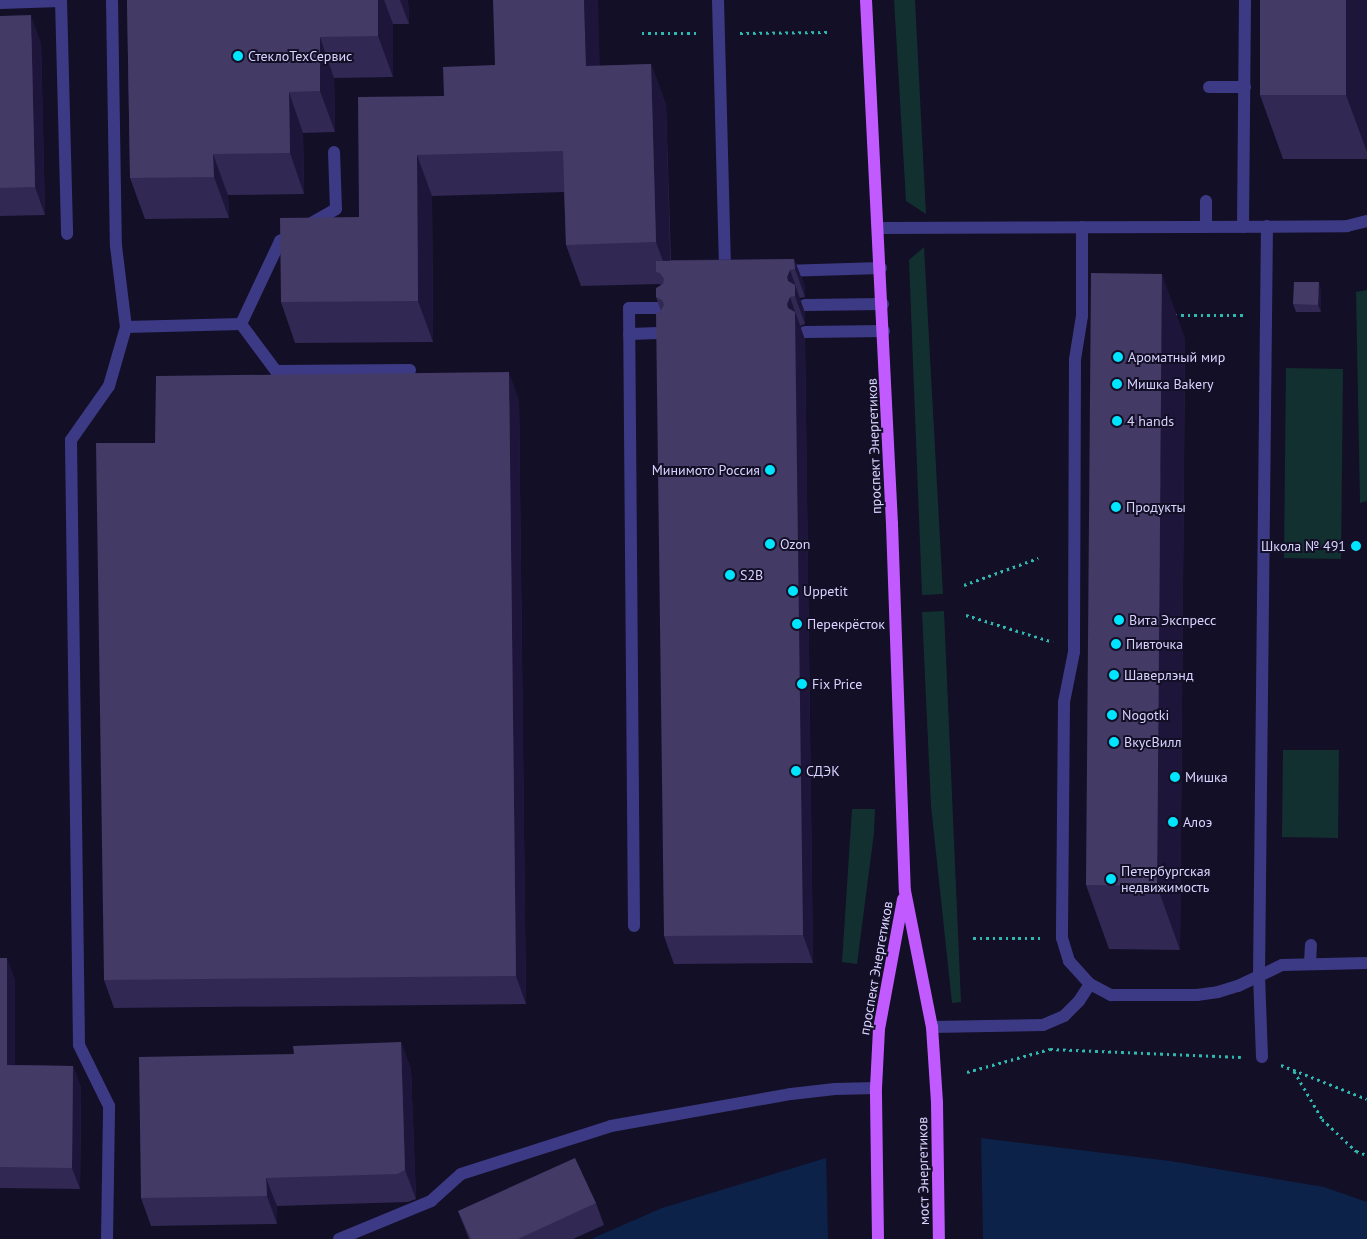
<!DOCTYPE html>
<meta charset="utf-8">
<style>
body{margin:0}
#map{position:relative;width:1367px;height:1239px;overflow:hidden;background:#130f26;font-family:"PT Sans",sans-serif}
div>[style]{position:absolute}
.green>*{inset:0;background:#12302f}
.water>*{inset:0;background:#0c2248}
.pier>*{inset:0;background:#130f26}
.path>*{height:3px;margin-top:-1.5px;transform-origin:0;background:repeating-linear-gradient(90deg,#2fb8b0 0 2.5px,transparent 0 6.5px)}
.lane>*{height:12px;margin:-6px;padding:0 6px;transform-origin:6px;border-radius:6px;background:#3d3a85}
.primary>*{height:12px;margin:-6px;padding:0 6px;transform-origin:6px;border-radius:6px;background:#c25bff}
.wall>*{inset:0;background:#312854}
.shaded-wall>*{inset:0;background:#1d163a}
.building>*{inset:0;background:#433a66}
.dots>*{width:14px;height:14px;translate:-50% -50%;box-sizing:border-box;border:2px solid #130f26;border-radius:50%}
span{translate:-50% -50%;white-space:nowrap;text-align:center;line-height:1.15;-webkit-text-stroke:4px #130f26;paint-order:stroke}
.poi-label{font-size:14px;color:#d9d4ff}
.left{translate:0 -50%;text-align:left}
.right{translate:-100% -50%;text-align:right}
.street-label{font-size:14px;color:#d9d4ff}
</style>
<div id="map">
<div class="green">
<div style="clip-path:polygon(894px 0,915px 0,926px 214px,906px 201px)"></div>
<div style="clip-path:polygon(924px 247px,943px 594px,922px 595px,909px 260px)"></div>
<div style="clip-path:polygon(1367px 290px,1367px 501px,1360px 503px,1356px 292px)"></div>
<div style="clip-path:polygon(1286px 368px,1343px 369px,1341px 559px,1284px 558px)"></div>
<div style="clip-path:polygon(944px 611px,961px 1002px,952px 1003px,931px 806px,922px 612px)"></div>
<div style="clip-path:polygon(1283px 750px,1339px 750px,1338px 838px,1282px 837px)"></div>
<div style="clip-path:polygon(852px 809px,875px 809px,874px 833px,857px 964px,842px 962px)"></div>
</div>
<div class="water">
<div style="clip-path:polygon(981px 1138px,1170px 1161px,1324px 1187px,1367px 1202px,1367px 1239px,591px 1239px,662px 1208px,826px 1158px)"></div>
</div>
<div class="pier">
<div style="clip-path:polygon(981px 1136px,983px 1239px,828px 1239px,826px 1155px)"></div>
</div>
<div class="path">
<div style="left:642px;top:33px;width:57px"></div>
<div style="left:740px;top:33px;width:90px;rotate:-0.6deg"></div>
<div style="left:1175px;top:315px;width:71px"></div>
<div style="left:964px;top:585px;width:79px;rotate:-20deg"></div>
<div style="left:966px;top:615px;width:91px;rotate:17.2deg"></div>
<div style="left:973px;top:938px;width:68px"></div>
<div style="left:1281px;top:1065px;width:92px;rotate:21.6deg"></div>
<div style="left:1294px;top:1071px;width:56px;rotate:59.7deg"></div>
<div style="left:1322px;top:1119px;width:47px;rotate:43.3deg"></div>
<div style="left:1356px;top:1151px;width:12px;rotate:20deg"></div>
<div style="left:967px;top:1072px;width:86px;rotate:-15.5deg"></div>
<div style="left:1050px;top:1049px;width:191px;rotate:2.4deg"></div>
</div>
<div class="lane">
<div style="left:61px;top:0;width:234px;rotate:88.5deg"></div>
<div style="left:112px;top:0;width:246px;rotate:89.1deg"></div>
<div style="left:116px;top:246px;width:82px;rotate:83deg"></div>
<div style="left:126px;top:327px;width:115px;rotate:-1.5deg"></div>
<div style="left:241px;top:324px;width:59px;rotate:53.3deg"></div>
<div style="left:276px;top:371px;width:134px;rotate:-0.4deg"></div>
<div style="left:718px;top:0;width:272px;rotate:88.5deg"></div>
<div style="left:725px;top:272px;width:3px"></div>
<div style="left:0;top:3px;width:60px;rotate:-1.9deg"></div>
<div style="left:1209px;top:87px;width:36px"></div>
<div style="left:1082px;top:227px;width:89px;rotate:90deg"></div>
<div style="left:1082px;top:316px;width:44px;rotate:99.2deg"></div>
<div style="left:1075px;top:359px;width:293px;rotate:90.2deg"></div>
<div style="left:1074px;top:652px;width:51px;rotate:101.3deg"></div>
<div style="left:1064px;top:702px;width:236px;rotate:90.5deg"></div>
<div style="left:1062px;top:938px;width:24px;rotate:73deg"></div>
<div style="left:1069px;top:961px;width:31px;rotate:48deg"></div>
<div style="left:1090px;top:984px;width:24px;rotate:28deg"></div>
<div style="left:1111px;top:995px;width:86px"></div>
<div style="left:1197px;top:995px;width:21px;rotate:-8deg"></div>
<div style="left:1218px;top:992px;width:21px;rotate:-17deg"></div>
<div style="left:1238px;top:986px;width:49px;rotate:-25.5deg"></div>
<div style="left:1282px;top:965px;width:85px;rotate:-1.3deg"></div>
<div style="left:1206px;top:227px;width:26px;rotate:-90deg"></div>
<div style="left:1243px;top:227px;width:227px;rotate:-89.5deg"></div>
<div style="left:879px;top:228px;width:468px;rotate:-0.2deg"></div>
<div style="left:1347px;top:226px;width:21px;rotate:-14deg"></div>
<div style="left:783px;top:271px;width:98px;rotate:-1.8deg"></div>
<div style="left:805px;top:305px;width:78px;rotate:-0.7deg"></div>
<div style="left:241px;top:324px;width:92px;rotate:-64.8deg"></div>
<div style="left:280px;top:241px;width:64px;rotate:-29.7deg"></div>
<div style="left:336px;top:209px;width:57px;rotate:-92deg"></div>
<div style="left:805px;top:332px;width:79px;rotate:-0.7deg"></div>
<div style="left:629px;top:334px;width:37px;rotate:-2deg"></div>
<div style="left:634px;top:926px;width:618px;rotate:-90.46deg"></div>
<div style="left:629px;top:308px;width:37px"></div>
<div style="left:1310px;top:963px;width:18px;rotate:-87deg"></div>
<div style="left:932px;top:1027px;width:111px;rotate:-1deg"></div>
<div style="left:1043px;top:1025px;width:23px;rotate:-23deg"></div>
<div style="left:1064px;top:1016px;width:21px;rotate:-45deg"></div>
<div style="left:1079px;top:1001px;width:20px;rotate:-57deg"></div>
<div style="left:1262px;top:1057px;width:81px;rotate:-92.1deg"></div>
<div style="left:1259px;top:976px;width:750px;rotate:-89.39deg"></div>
<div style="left:107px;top:1239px;width:133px;rotate:-89.1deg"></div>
<div style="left:109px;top:1106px;width:68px;rotate:-116.2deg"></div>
<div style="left:79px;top:1045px;width:605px;rotate:-90.76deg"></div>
<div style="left:71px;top:440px;width:66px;rotate:-54.9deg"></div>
<div style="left:109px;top:386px;width:61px;rotate:-73.9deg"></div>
<div style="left:339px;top:1239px;width:100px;rotate:-22.4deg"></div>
<div style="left:431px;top:1201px;width:40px;rotate:-42deg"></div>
<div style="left:461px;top:1174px;width:157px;rotate:-17.7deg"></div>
<div style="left:611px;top:1126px;width:183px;rotate:-10.1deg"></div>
<div style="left:791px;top:1094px;width:44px;rotate:-6.5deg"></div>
<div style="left:835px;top:1089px;width:41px;rotate:-1.4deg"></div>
</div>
<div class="primary">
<div style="left:866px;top:0;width:525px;rotate:87.16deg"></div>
<div style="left:892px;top:524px;width:367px;rotate:88deg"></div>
<div style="left:905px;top:891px;width:139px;rotate:78.8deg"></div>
<div style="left:932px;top:1027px;width:76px;rotate:86.2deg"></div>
<div style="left:937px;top:1103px;width:136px;rotate:89.2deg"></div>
<div style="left:878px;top:1239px;width:151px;rotate:-90.8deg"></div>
<div style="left:876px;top:1088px;width:59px;rotate:-87.1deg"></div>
<div style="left:879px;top:1029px;width:132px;rotate:-79.5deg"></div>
</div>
<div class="wall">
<div style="clip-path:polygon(127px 0,408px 0,409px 24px,393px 24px,393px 77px,334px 78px,335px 132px,303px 133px,304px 194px,228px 195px,229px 218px,145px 219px,130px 178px)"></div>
<div style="clip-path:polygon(1367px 0,1367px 159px,1283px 159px,1260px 95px)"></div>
<div style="clip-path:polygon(0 16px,41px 43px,45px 215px,0 216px)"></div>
<div style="clip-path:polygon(651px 64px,666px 105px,671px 260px,794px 259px,805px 287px,805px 297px,800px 298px,800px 299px,805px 313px,805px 324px,800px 326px,805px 340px,813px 963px,674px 964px,664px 936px,661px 311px,656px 297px,661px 285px,660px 284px,581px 286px,566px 245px,564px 192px,432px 196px,433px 342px,295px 343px,281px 302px,359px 217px,444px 96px,495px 65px,600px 66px)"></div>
<div style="clip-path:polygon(1321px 290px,1321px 312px,1296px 312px,1293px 304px)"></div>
<div style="clip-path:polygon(1185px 338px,1180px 950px,1109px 949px,1086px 885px)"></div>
<div style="clip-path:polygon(519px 400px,526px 1004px,114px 1008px,104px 980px,155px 443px)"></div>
<div style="clip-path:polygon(0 958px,15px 979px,15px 1065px,73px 1066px,81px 1088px,80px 1189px,0 1188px)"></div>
<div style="clip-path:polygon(401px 1042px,411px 1070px,416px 1199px,408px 1202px,277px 1206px,277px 1224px,151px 1226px,141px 1198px,294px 1054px)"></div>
<div style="clip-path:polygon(596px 1203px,604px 1225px,573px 1239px,469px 1239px,458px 1211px)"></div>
</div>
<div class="shaded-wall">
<div style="clip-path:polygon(378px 0,384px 0,393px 24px,393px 77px,378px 36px)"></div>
<div style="clip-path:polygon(400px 0,408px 0,409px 24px)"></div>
<div style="clip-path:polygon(584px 0,598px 0,601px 107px,586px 66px)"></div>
<div style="clip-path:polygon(1346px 0,1367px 0,1367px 152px,1346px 95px)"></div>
<div style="clip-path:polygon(31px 15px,41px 43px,45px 215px,35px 187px)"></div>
<div style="clip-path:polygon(320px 37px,334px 78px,335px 132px,320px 91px)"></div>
<div style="clip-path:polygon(651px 64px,666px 105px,671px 283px,656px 242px)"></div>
<div style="clip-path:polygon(289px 92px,303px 133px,304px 194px,290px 153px)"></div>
<div style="clip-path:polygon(213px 154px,228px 195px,229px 218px,214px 177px)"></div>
<div style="clip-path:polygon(417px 155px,432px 196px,433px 342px,418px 301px)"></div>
<div style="clip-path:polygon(794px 259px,805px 287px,805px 297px,795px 269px)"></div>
<div style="clip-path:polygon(790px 270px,805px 313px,805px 324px,795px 296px,793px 296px,787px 277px)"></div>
<div style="clip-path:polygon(1162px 274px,1185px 338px,1180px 950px,1157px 886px)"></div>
<div style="clip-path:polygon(1319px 282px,1321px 290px,1321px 312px,1318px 305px)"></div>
<div style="clip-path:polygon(790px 297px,805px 340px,813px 963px,803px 935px,787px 304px)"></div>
<div style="clip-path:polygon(509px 372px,519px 400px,526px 1004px,516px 976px)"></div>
<div style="clip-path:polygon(7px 958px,15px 979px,15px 1087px,7px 1065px)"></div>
<div style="clip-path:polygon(401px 1042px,411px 1070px,416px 1199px,405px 1170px)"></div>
<div style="clip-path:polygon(73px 1066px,81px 1088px,80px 1189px,72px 1168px)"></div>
<div style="clip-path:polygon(266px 1178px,277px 1206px,277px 1224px,267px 1196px)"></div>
</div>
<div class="building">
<div style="clip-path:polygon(127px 0,378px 0,378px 36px,320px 37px,320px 91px,289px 92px,290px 153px,213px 154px,214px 177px,130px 178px)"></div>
<div style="clip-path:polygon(493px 0,584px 0,586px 66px,651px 64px,656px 242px,566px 245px,563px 151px,417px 155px,418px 301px,281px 302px,280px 218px,359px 217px,358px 97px,444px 96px,443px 67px,495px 65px)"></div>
<div style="clip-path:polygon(1260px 0,1346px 0,1346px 95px,1260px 95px)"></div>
<div style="clip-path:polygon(31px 15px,35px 187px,0 188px,0 16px)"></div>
<div style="clip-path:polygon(794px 259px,795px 269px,790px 270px,787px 277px,788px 281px,795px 285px,795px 296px,790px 297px,787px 304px,788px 308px,795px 312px,803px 935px,664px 936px,656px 313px,660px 312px,664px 305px,662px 300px,656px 297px,656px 288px,663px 284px,664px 279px,660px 273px,656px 272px,656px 261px)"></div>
<div style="clip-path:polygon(1091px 273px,1162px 274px,1157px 886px,1086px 885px)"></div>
<div style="clip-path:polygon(1294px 282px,1319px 282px,1318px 305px,1293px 304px)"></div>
<div style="clip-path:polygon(509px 372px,516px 976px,104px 980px,96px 443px,155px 443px,156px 376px)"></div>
<div style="clip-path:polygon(0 958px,7px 958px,7px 1065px,73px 1066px,72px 1168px,0 1167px)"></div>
<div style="clip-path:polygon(401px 1042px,405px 1170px,397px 1174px,266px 1178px,267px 1196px,141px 1198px,139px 1057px,294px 1054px,293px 1046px)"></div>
<div style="clip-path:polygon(575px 1158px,596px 1203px,518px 1239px,471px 1239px,458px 1211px)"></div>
</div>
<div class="dots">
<div style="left:238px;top:56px;background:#00e5ff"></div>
<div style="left:1118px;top:357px;background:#00e5ff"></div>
<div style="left:1117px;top:384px;background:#00e5ff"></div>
<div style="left:1117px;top:421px;background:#00e5ff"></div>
<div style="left:770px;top:470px;background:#00e5ff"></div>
<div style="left:1116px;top:507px;background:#00e5ff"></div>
<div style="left:770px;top:544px;background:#00e5ff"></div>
<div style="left:1356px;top:546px;background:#00e5ff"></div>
<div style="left:730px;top:575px;background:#00e5ff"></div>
<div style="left:793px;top:591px;background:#00e5ff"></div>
<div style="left:1119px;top:620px;background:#00e5ff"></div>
<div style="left:797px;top:624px;background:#00e5ff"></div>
<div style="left:1116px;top:644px;background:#00e5ff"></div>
<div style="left:1114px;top:675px;background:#00e5ff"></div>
<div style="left:802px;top:684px;background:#00e5ff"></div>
<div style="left:1112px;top:715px;background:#00e5ff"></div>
<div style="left:1114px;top:742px;background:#00e5ff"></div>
<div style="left:796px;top:771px;background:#00e5ff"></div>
<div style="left:1175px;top:777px;background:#00e5ff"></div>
<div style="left:1173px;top:822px;background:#00e5ff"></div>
<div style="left:1111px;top:879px;background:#00e5ff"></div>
</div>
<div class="poi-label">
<span class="left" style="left:248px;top:56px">СтеклоТехСервис</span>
<span class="left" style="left:1128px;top:357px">Ароматный мир</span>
<span class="left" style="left:1127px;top:384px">Мишка Bakery</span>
<span class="left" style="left:1127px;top:421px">4 hands</span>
<span class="right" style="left:760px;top:470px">Минимото Россия</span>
<span class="left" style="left:1126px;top:507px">Продукты</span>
<span class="left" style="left:780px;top:544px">Ozon</span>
<span class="right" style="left:1346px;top:546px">Школа № 491</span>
<span class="left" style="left:740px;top:575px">S2B</span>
<span class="left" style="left:803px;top:591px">Uppetit</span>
<span class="left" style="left:1129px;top:620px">Вита Экспресс</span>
<span class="left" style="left:807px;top:624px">Перекрёсток</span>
<span class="left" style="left:1126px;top:644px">Пивточка</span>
<span class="left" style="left:1124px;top:675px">Шаверлэнд</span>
<span class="left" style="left:812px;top:684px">Fix Price</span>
<span class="left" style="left:1122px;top:715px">Nogotki</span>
<span class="left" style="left:1124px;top:742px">ВкусВилл</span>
<span class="left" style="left:806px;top:771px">СДЭК</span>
<span class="left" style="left:1185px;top:777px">Мишка</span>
<span class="left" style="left:1183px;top:822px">Алоэ</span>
<span class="left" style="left:1121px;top:879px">Петербургская<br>недвижимость</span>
</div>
<div class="street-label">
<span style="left:874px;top:446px;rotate:-92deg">проспект Энергетиков</span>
<span style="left:876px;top:968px;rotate:-80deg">проспект Энергетиков</span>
<span style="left:923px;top:1171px;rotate:-91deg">мост Энергетиков</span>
</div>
</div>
